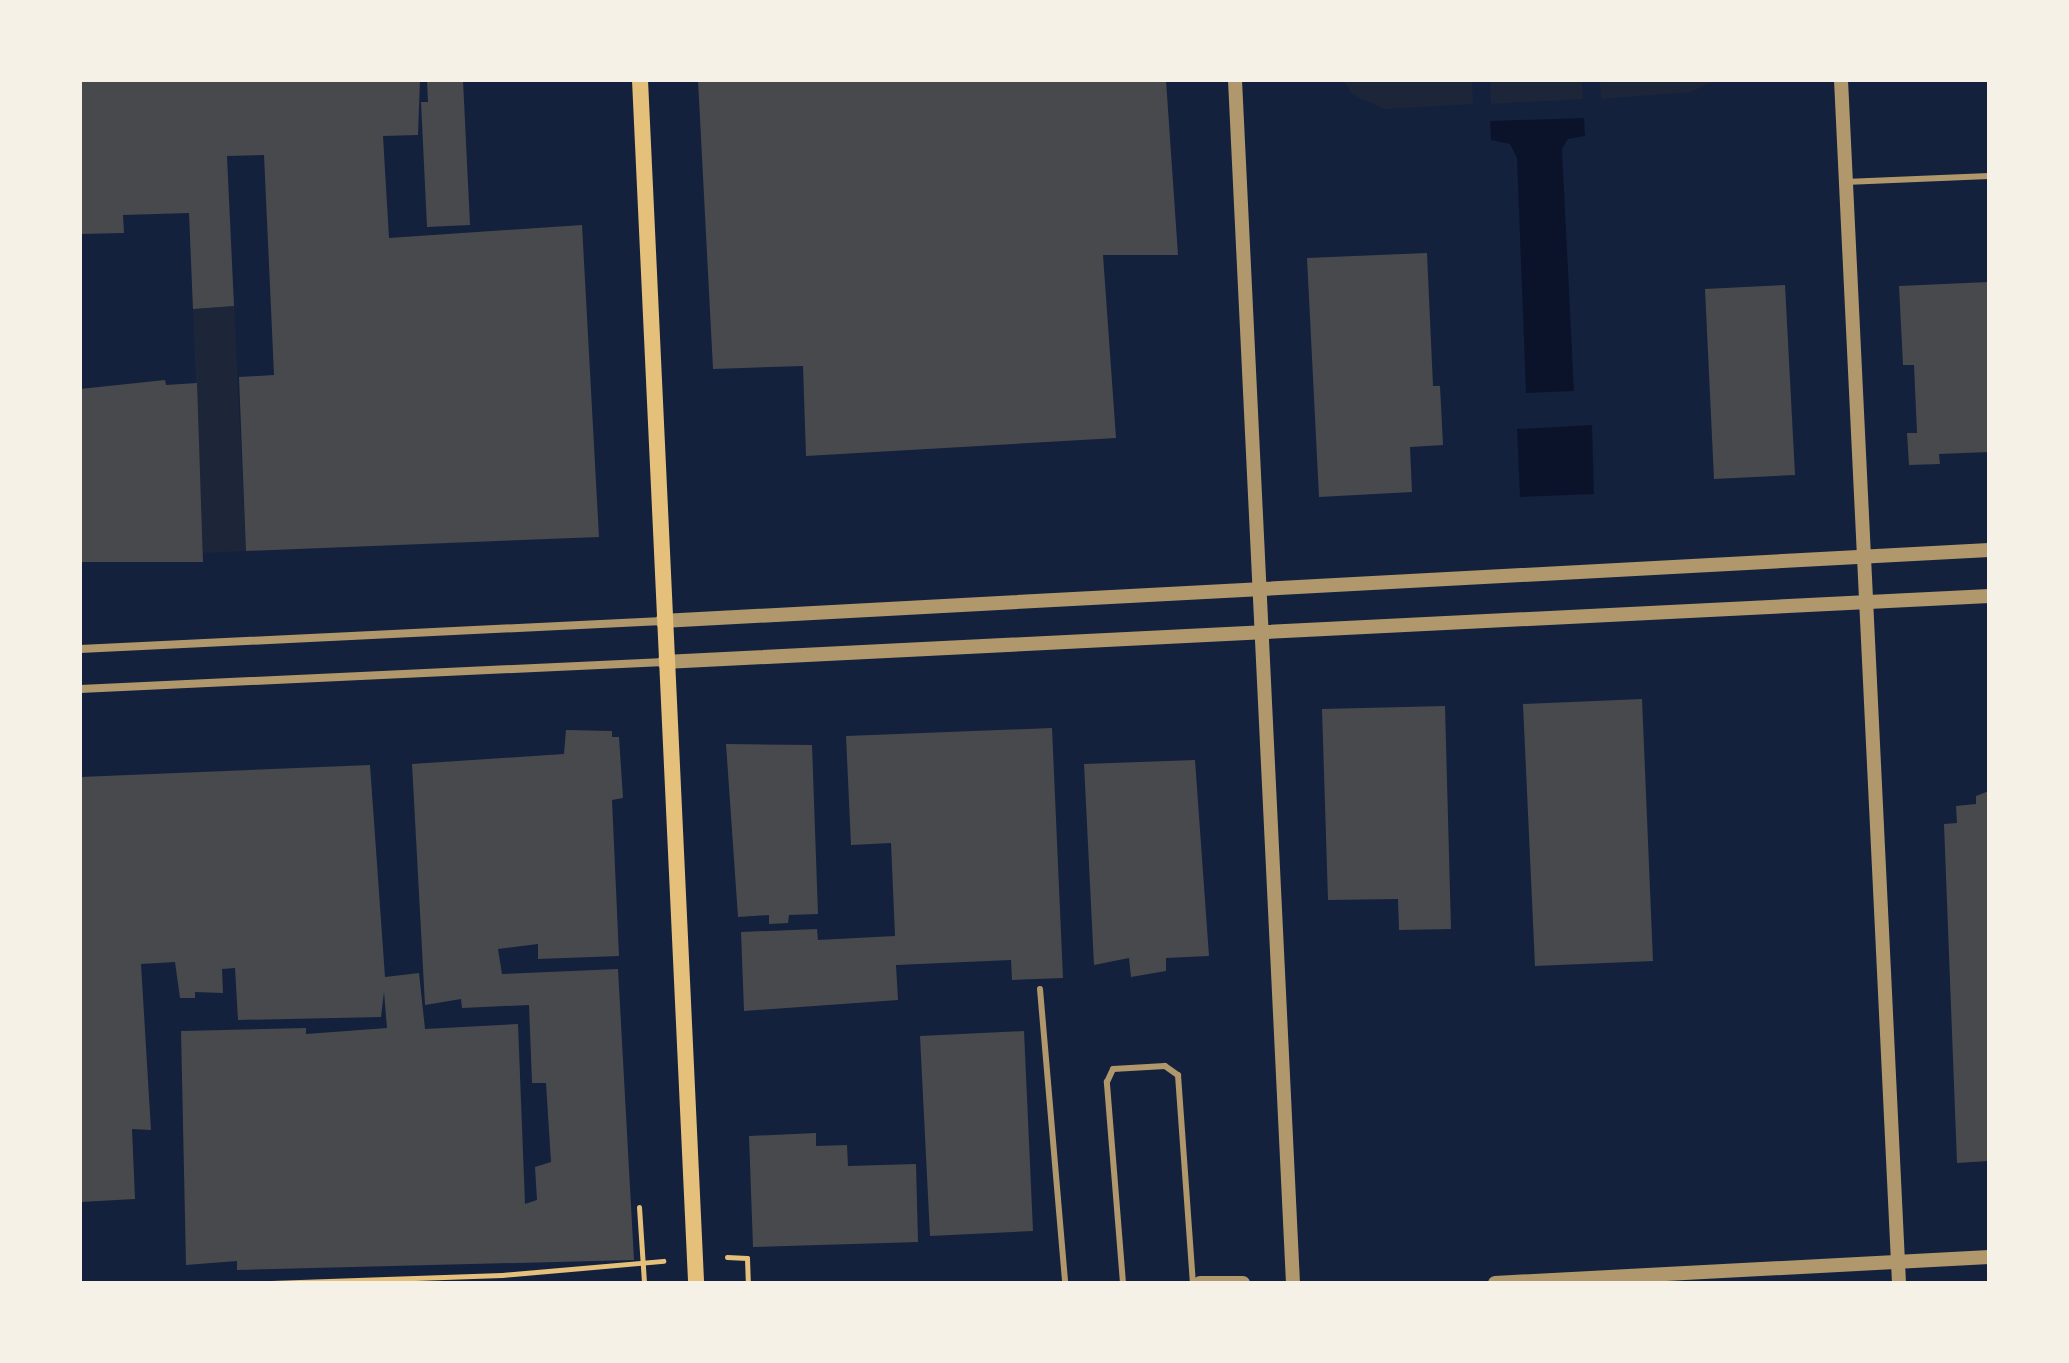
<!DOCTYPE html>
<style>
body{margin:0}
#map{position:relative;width:2069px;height:1363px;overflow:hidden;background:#14213d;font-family:Merriweather,serif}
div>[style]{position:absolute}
.green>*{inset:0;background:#1d2539}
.water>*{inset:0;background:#0b132b}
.building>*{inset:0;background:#48494c}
.path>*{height:5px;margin:-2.5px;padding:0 2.5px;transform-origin:2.5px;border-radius:2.5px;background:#e5c07b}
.service>*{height:6px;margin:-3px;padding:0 3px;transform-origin:3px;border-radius:3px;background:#b1986c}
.minor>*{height:8px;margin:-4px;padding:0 4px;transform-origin:4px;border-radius:4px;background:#b1986c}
.tertiary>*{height:14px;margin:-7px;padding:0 7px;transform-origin:7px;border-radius:7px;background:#b1986c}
.secondary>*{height:16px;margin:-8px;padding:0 8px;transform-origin:8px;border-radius:8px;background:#e5c07b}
span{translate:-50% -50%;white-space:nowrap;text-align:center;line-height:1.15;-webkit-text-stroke:6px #f6f1e7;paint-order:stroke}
.frame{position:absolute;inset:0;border:82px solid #f6f1e7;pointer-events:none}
</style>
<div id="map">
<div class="green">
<div style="clip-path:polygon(1343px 80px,1472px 80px,1473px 104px,1385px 109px,1353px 95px)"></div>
<div style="clip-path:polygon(1490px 80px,1582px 80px,1583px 99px,1491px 104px)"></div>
<div style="clip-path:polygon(1600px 80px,1715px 80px,1691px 92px,1601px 99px)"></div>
<div style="clip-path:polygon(234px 306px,246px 551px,203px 553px,193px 309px)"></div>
</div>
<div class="water">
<div style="clip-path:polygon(1584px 118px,1585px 136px,1568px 139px,1562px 149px,1574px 391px,1526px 393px,1517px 158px,1510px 144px,1491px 140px,1490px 121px)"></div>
<div style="clip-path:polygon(1592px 425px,1594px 494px,1520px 497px,1517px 429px)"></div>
</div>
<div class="building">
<div style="clip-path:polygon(80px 80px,420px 80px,418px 135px,383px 136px,389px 238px,582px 225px,599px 537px,246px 551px,239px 377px,274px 375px,264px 155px,227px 156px,234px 306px,193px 309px,189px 213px,123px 215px,124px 233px,80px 234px)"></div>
<div style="clip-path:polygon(427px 80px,463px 80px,470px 225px,427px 227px,421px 102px,428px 102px)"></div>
<div style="clip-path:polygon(698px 80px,1166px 80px,1178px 255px,1103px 255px,1116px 438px,806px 456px,803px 366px,713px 369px)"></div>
<div style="clip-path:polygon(1427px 253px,1433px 386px,1440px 386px,1443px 445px,1410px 447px,1412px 492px,1319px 497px,1307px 258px)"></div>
<div style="clip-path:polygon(1989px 282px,1989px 452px,1939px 454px,1940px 464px,1909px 465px,1907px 433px,1917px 433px,1914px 365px,1903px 365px,1899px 286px)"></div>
<div style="clip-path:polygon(1785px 285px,1795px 475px,1714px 479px,1705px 289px)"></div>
<div style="clip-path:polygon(165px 380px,166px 385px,197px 383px,203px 562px,80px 562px,80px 389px)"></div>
<div style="clip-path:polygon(1642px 699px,1653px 961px,1535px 966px,1523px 704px)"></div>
<div style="clip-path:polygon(1445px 706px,1451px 929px,1399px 930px,1398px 899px,1328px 900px,1322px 709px)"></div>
<div style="clip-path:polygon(1052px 728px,1063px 978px,1012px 980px,1011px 960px,896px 965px,898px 1000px,744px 1011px,741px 932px,817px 929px,818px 940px,895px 936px,891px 843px,851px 845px,846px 736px)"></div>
<div style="clip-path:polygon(566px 730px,612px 731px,612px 737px,619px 737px,623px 798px,612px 800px,619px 956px,538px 959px,538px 944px,498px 949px,502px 974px,618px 969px,634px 1260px,237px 1270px,237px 1261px,186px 1265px,181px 1031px,306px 1028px,306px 1034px,387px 1028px,384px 992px,381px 1017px,238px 1020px,235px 968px,222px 969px,223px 993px,195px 992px,195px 998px,180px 998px,175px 962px,141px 964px,151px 1130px,132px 1129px,135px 1199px,80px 1202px,80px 777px,370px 765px,385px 977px,419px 973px,425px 1029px,518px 1024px,525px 1204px,537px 1200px,535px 1167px,551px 1162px,546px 1083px,532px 1083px,529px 1005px,462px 1008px,461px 999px,425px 1005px,412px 764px,564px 754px)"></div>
<div style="clip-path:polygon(726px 744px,812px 745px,818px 914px,789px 915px,788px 923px,769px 924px,769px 915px,738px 917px)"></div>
<div style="clip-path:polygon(1195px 760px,1209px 956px,1166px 958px,1166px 971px,1131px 977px,1129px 958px,1094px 965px,1084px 764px)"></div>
<div style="clip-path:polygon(1989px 791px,1989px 1161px,1957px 1163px,1944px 824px,1957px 823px,1956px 806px,1976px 804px,1976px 796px)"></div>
<div style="clip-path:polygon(1024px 1031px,1033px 1231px,930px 1236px,920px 1036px)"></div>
<div style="clip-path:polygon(816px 1133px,816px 1146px,847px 1145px,848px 1166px,916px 1164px,918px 1242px,753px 1247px,749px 1136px)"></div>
</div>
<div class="path">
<div style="left:639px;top:1207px;width:76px;rotate:86.2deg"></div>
<div style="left:727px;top:1257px;width:20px;rotate:3deg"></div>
<div style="left:747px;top:1258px;width:25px;rotate:88deg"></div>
<div style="left:105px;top:1283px;width:62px"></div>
<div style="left:271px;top:1283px;width:231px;rotate:-2deg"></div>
<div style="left:502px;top:1275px;width:162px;rotate:-5deg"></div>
</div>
<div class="service">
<div style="left:1845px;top:182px;width:144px;rotate:-2.4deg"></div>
<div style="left:1040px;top:989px;width:295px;rotate:85.1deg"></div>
<div style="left:1123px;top:1283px;width:202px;rotate:-94.6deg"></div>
<div style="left:1107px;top:1082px;width:14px;rotate:-65deg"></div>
<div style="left:1113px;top:1069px;width:52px;rotate:-3.3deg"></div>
<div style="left:1165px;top:1066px;width:16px;rotate:35deg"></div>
<div style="left:1178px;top:1075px;width:209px;rotate:85.9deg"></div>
</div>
<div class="minor">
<div style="left:80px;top:649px;width:583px;rotate:-2.75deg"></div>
<div style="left:80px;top:689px;width:585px;rotate:-2.65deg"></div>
</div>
<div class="tertiary">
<div style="left:1235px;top:80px;width:1204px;rotate:87.24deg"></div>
<div style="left:1841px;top:80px;width:1204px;rotate:87.24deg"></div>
<div style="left:662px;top:621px;width:1329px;rotate:-3.06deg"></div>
<div style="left:664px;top:662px;width:1327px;rotate:-2.85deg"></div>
<div style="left:1200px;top:1283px;width:43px"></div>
<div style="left:1495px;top:1283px;width:495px;rotate:-3deg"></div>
</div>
<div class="secondary">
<div style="left:640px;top:80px;width:1204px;rotate:87.33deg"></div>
</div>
<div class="frame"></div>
</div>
